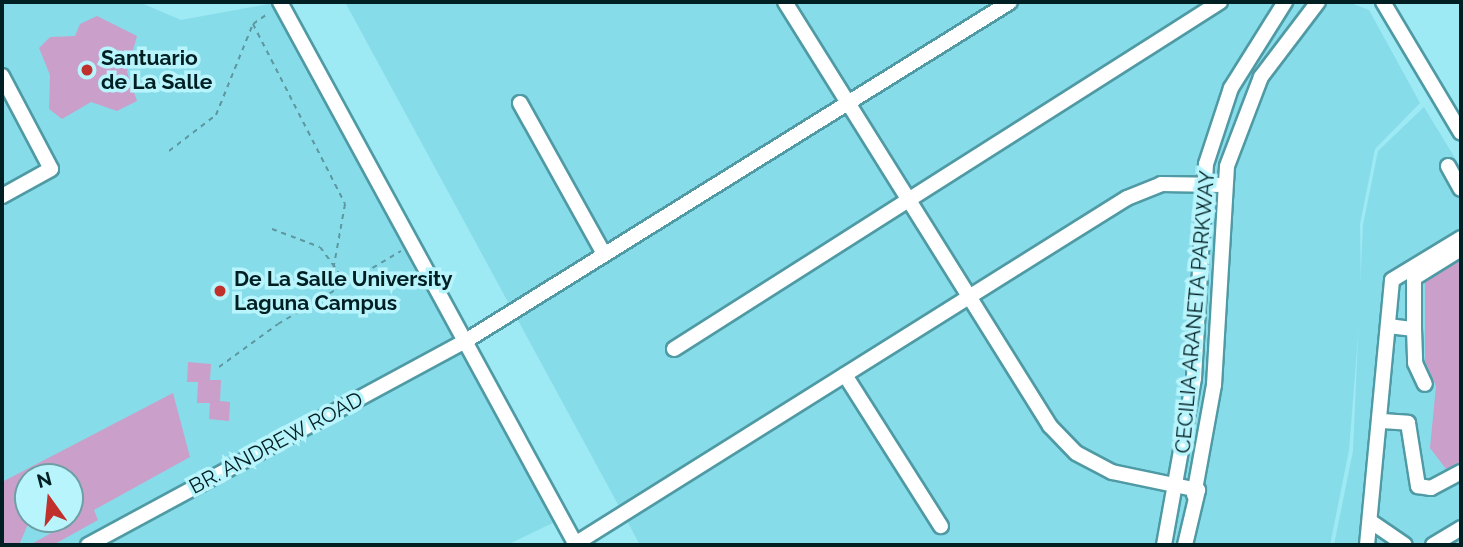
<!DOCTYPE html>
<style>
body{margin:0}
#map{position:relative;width:1463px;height:547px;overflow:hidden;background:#9de9f4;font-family:Raleway,sans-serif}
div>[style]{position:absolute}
.built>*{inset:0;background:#87dce9}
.building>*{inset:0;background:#ca9fc9}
.path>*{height:2px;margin-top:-1px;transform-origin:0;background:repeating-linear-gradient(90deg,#5d979f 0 5px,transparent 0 10px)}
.roads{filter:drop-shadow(2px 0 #4f9aa4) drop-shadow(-2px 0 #4f9aa4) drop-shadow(0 2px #4f9aa4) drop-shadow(0 -2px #4f9aa4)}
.minor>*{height:14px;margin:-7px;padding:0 7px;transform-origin:7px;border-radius:7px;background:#fff}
.dots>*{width:19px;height:19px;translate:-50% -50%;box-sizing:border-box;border:4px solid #b8f4fc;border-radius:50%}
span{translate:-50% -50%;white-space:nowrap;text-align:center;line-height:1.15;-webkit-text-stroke:7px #b8f4fc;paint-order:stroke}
.poi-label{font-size:21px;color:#001f23;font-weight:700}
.left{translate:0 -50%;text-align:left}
.street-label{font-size:21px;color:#001f23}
.frame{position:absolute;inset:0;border:4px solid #001f23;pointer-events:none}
.north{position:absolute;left:14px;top:463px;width:70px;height:70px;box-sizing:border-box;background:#b8f4fc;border:2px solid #6e9fa5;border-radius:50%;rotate:345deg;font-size:19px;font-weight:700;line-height:28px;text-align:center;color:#001f23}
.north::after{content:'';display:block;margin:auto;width:24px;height:32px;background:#c0312d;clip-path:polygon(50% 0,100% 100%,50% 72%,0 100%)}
</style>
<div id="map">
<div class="built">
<div style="clip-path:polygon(evenodd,2px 2px,139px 2px,181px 20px,280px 2px,567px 516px,507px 545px,2px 545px,2px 2px,28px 477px,70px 477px,70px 519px,28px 519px,28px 477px)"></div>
<div style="clip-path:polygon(345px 2px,1348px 2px,1369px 10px,1420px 103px,1375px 149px,1360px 224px,1361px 298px,1349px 450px,1330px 545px,640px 545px)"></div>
<div style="clip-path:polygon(1424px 107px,1461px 168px,1461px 545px,1334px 545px,1353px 451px,1363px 225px,1378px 151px)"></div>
</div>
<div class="building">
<div style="clip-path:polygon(97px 16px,137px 36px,127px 72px,137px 101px,117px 111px,91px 102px,62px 119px,49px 109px,50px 75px,39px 48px,50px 37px,75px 36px,80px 24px)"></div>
<div style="clip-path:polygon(1461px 260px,1461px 462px,1446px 469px,1430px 448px,1436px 386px,1425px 361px,1425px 282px)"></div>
<div style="clip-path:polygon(188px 362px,211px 364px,210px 380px,221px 380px,220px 401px,230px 402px,229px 421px,209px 419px,210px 403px,197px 403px,198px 382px,187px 382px)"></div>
<div style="clip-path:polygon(173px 393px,190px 457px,94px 510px,98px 520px,53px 545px,30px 545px,58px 529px,52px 519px,70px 519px,70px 477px,28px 477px,28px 524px,19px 545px,2px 545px,2px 482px)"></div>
</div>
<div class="path">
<div style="left:253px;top:24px;width:202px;rotate:62.9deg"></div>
<div style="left:345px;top:204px;width:68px;rotate:100.2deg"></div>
<div style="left:169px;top:151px;width:59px;rotate:-37.5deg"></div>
<div style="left:216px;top:115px;width:98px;rotate:-67.9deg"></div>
<div style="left:253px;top:24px;width:19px;rotate:-35deg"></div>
<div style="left:272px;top:229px;width:51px;rotate:20.6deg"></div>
<div style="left:320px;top:247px;width:47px;rotate:53.6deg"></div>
<div style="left:219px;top:367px;width:73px;rotate:-36.1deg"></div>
<div style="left:278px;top:324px;width:143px;rotate:-30.7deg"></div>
</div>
<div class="roads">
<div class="minor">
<div style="left:280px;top:2px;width:618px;rotate:61.4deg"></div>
<div style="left:785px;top:2px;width:500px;rotate:57.99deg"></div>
<div style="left:1050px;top:426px;width:37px;rotate:46deg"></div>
<div style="left:1076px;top:453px;width:41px;rotate:27.8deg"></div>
<div style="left:1112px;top:472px;width:88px;rotate:11.8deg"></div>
<div style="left:1198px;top:490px;width:57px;rotate:103.3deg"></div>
<div style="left:1383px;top:2px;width:152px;rotate:59.2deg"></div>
<div style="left:2px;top:76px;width:105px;rotate:62.2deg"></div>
<div style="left:51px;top:169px;width:56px;rotate:151.1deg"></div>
<div style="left:520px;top:103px;width:173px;rotate:60.9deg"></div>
<div style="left:1448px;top:166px;width:26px;rotate:61deg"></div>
<div style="left:1388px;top:326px;width:26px;rotate:7deg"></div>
<div style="left:1414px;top:329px;width:51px;rotate:-90deg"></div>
<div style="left:1414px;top:278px;width:55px;rotate:-31.7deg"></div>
<div style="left:1414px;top:329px;width:34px;rotate:88deg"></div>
<div style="left:1415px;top:363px;width:23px;rotate:65deg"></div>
<div style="left:674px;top:349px;width:647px;rotate:-32.44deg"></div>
<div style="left:845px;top:375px;width:179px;rotate:57.6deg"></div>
<div style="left:1382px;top:421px;width:26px;rotate:4deg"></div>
<div style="left:1408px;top:423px;width:64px;rotate:81deg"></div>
<div style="left:1418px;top:486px;width:13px;rotate:9deg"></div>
<div style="left:1431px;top:488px;width:34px;rotate:-28deg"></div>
<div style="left:1194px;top:495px;width:112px;rotate:-79.7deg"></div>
<div style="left:1214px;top:385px;width:219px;rotate:-86.6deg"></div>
<div style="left:1227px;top:166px;width:95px;rotate:-69.1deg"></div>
<div style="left:1261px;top:77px;width:94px;rotate:-52.8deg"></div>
<div style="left:1370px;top:521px;width:42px;rotate:34.4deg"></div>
<div style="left:575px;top:544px;width:651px;rotate:-32.08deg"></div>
<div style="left:1127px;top:198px;width:37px;rotate:-22deg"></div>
<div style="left:1161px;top:184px;width:62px;rotate:0.9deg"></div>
<div style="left:88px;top:545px;width:427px;rotate:-28.4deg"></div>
<div style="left:464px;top:342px;width:643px;rotate:-31.91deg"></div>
<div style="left:1164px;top:545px;width:170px;rotate:-79.8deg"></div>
<div style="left:1194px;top:378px;width:214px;rotate:-86.8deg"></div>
<div style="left:1206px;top:164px;width:80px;rotate:-71.8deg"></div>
<div style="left:1231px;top:88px;width:102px;rotate:-57.9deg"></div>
<div style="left:1367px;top:545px;width:266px;rotate:-84.6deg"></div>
<div style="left:1392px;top:280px;width:81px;rotate:-31.3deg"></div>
<div style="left:1433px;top:545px;width:33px;rotate:-31deg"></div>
</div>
</div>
<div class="dots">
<div style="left:87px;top:70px;background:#c0312d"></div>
<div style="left:220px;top:291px;background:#c0312d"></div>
</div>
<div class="poi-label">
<span class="left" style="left:101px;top:70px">Santuario<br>de La Salle</span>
<span class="left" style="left:234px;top:291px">De La Salle University<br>Laguna Campus</span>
</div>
<div class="street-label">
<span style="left:1195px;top:312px;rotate:-85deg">CECILIA ARANETA PARKWAY</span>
<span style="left:276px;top:443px;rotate:-28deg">BR. ANDREW ROAD</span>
</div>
<div class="frame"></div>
<div class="north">N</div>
</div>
